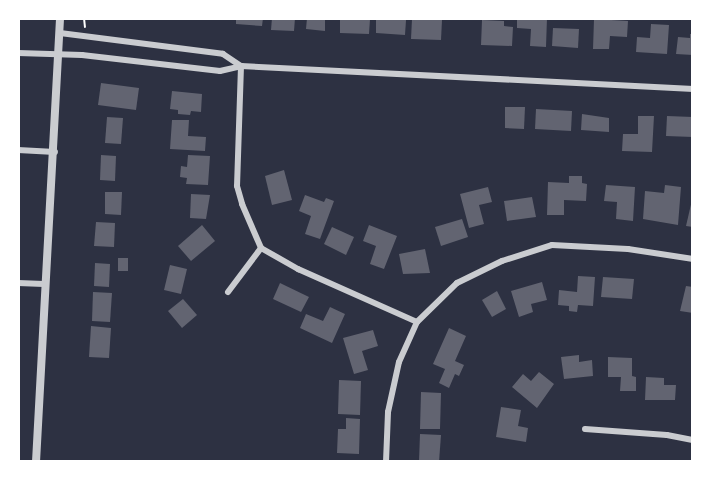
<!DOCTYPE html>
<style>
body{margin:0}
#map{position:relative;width:711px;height:480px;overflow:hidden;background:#2d3142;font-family:"Source Sans 3",sans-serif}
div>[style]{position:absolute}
.building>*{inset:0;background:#626471}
.path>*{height:2px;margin:-1px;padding:0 1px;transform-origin:1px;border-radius:1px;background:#fff}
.minor>*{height:6px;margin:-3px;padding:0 3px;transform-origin:3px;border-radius:3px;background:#caccd0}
.tertiary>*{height:8px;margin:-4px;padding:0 4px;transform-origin:4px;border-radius:4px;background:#caccd0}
span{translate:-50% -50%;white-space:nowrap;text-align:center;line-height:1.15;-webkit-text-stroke:5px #fff;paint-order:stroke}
.frame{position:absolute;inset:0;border:20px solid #fff;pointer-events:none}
</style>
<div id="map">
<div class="building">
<div style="clip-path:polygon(236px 18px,263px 18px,262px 26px,236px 24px)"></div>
<div style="clip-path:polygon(272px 18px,295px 18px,294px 31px,271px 30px)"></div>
<div style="clip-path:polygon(307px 18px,325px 18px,325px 31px,306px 29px)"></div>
<div style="clip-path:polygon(340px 18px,370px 19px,369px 34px,340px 33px)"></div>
<div style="clip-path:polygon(376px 18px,406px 20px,405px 35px,376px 33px)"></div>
<div style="clip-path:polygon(517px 18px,547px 18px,546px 47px,530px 46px,531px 29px,517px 28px)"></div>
<div style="clip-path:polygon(412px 19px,442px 20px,441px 40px,411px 39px)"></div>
<div style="clip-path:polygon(594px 19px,628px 21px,627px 37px,610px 36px,609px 49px,593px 49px)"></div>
<div style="clip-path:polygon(482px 20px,504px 21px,504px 26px,513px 27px,512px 46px,481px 45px)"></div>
<div style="clip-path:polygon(651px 24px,669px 25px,667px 54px,636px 52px,637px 37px,650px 38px)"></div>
<div style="clip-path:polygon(553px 28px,579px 29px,578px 48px,552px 46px)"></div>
<div style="clip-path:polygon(690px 34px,693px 34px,693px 55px,676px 54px,678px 37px,690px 38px)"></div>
<div style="clip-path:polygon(101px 83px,139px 88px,136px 110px,98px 105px)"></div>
<div style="clip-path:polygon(172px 91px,202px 94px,201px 112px,191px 111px,190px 115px,178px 114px,178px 110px,170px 109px)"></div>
<div style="clip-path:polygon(505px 107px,525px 107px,524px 129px,505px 128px)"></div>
<div style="clip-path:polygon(536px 109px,572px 111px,571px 131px,535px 129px)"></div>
<div style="clip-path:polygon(582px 114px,609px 118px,609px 132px,581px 130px)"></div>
<div style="clip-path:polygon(638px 116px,654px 116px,652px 152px,622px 151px,623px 134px,638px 134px)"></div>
<div style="clip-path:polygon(667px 116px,693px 117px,693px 137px,666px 136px)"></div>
<div style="clip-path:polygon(107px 117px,123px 118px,121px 144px,105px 143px)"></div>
<div style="clip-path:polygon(172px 120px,189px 120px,188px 136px,206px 137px,205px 151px,170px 149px)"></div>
<div style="clip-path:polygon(101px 155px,116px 156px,115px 181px,100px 180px)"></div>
<div style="clip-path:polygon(188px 155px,210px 156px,208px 185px,186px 184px,187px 178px,180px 177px,181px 166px,187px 167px)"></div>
<div style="clip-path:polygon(284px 170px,292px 200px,272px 205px,265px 176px)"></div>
<div style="clip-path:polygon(569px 176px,582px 176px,582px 183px,587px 184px,586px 201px,564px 200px,564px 215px,547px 215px,548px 182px,569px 183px)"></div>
<div style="clip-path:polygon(606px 185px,635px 187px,633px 221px,616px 219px,617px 202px,604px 201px)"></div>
<div style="clip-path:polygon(665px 185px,681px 187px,678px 225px,643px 219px,645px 191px,664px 193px)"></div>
<div style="clip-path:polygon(488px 187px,492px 202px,479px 205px,484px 224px,469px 228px,460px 194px)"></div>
<div style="clip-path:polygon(105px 192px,122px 192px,121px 215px,105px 214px)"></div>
<div style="clip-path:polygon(191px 194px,210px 195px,206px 219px,190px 218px)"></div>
<div style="clip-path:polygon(305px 195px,324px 202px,326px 198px,334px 201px,320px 239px,305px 234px,311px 216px,299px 211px)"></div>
<div style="clip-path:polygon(532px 197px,536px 217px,507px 221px,504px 201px)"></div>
<div style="clip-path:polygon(692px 200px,693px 200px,693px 227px,686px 226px)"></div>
<div style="clip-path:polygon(462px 219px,468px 237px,441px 246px,435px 227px)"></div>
<div style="clip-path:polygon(96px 222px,115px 223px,114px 247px,94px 246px)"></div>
<div style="clip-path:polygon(202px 225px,215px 241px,191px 261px,178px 246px)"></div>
<div style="clip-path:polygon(369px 225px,397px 236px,384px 269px,370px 264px,376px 246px,363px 241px)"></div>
<div style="clip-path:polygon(332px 227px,354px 237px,346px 255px,324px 244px)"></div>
<div style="clip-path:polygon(425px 249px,430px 273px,403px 274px,399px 254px)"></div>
<div style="clip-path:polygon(118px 258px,128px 258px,128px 271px,118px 271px)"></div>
<div style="clip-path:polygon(95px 263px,110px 264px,109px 287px,94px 286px)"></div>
<div style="clip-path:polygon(170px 265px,187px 269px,181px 294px,164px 290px)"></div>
<div style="clip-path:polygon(578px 276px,595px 277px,593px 306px,578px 305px,577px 312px,569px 311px,569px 306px,558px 305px,559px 290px,577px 292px)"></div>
<div style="clip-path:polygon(603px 277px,634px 279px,632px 299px,601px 297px)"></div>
<div style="clip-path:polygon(542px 282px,547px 300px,531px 304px,533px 312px,519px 317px,511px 291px)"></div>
<div style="clip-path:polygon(280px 283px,309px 297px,301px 312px,273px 299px)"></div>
<div style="clip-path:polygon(686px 286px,693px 287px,693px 313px,680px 311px)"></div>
<div style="clip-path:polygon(497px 291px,506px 309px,492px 317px,482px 300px)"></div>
<div style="clip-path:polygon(93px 292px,112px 293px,110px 322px,92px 321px)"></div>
<div style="clip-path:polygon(183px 299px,197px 315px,182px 328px,168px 311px)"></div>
<div style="clip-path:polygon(330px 307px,345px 314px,332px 343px,300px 328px,306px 314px,323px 321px)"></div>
<div style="clip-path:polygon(91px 326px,111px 328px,109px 358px,89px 357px)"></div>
<div style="clip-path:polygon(449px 328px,466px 336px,455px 361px,464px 365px,459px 376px,455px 374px,449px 388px,439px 383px,445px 369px,433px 364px)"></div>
<div style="clip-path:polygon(373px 330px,378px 346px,362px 351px,368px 370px,354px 374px,343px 338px)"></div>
<div style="clip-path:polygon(579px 355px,579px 362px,592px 360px,593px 376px,564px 379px,561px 357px)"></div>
<div style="clip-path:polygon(608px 357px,632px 358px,632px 376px,636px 377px,636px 391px,620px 391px,621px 377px,608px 377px)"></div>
<div style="clip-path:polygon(539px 372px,554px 384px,537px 408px,512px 387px,523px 374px,531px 381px)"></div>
<div style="clip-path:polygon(646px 377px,664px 378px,664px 385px,676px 385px,675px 400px,645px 400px)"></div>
<div style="clip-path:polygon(339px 380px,361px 381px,360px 415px,338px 414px)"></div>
<div style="clip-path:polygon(421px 392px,441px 393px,440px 429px,420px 429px)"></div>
<div style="clip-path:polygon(501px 407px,521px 410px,518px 426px,528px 428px,526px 442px,496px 437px)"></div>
<div style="clip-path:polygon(346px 418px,360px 419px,359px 454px,337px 453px,338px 429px,346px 429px)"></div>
<div style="clip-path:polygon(420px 434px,441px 435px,439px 462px,419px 462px)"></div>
</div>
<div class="path">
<div style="left:84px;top:18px;width:9px;rotate:84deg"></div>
</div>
<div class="minor">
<div style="left:60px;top:33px;width:164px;rotate:7.3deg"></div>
<div style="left:223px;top:54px;width:22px;rotate:34deg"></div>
<div style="left:18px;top:53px;width:64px;rotate:1.8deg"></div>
<div style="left:82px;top:55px;width:139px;rotate:6.6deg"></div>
<div style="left:220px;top:71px;width:22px;rotate:-13deg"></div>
<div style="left:241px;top:66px;width:453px;rotate:2.9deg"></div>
<div style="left:241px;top:66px;width:120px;rotate:91.9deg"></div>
<div style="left:237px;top:186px;width:19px;rotate:74deg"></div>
<div style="left:242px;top:204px;width:48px;rotate:66.6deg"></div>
<div style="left:261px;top:248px;width:43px;rotate:29.6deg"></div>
<div style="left:298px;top:269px;width:130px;rotate:24deg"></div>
<div style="left:18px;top:150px;width:37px;rotate:3deg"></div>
<div style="left:18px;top:283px;width:26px;rotate:2deg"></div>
<div style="left:228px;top:292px;width:55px;rotate:-53.1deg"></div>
<div style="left:585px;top:429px;width:82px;rotate:4.2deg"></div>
<div style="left:667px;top:435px;width:26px;rotate:11deg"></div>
<div style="left:386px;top:462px;width:50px;rotate:-87.7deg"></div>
<div style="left:388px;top:412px;width:51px;rotate:-77.6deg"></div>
<div style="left:399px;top:362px;width:44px;rotate:-65.8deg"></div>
<div style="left:417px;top:322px;width:56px;rotate:-44.3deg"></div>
<div style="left:457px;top:283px;width:50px;rotate:-26.1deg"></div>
<div style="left:502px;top:261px;width:52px;rotate:-17.7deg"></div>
<div style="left:552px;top:245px;width:76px;rotate:3deg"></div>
<div style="left:628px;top:249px;width:66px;rotate:8.7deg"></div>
</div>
<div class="tertiary">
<div style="left:36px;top:462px;width:445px;rotate:-86.9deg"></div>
</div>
<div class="frame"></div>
</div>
